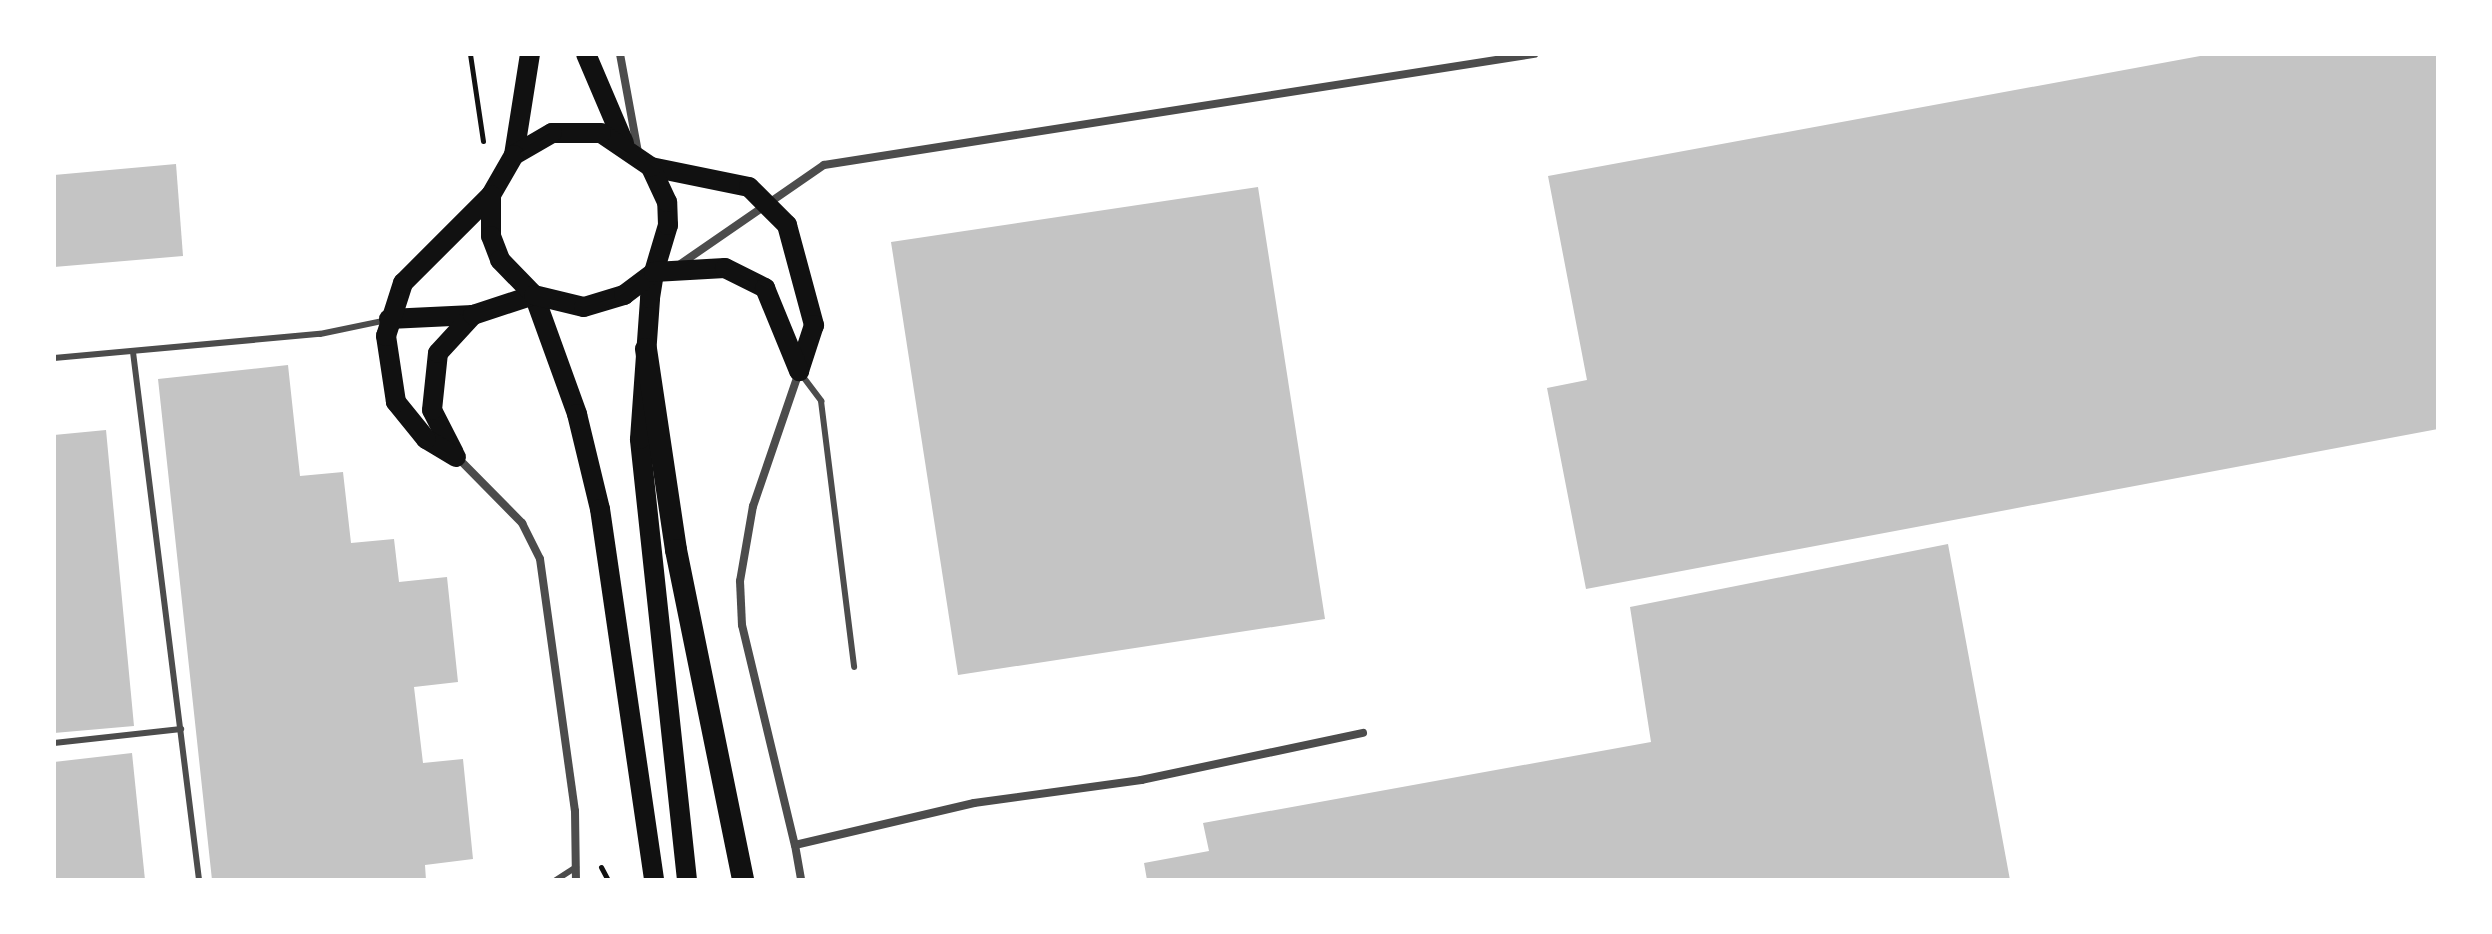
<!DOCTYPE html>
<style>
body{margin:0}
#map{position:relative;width:2492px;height:934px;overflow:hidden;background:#fff;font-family:"PT Sans Narrow",sans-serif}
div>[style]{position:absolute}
.building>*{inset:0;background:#c4c4c4}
.path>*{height:5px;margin:-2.5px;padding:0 2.5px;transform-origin:2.5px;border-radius:2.5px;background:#111}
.service>*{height:6px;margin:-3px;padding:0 3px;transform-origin:3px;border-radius:3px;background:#4c4c4c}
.minor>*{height:8px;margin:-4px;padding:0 4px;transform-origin:4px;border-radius:4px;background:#4c4c4c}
.primary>*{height:20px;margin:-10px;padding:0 10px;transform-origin:10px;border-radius:10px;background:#111}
.trunk>*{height:22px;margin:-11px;padding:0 11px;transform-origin:11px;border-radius:11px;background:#111}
span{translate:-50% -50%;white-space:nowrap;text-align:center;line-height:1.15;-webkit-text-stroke:6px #fff;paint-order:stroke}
.frame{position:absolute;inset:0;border:56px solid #fff;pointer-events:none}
</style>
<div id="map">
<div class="building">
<div style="clip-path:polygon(2211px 54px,2438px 54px,2438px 429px,1586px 589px,1547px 388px,1587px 380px,1548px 176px)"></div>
<div style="clip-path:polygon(176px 164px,183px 256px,54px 267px,54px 175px)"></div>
<div style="clip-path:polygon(1258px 187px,1325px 619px,958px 675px,891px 242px)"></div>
<div style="clip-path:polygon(288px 365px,300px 476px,343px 472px,351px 543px,394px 539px,399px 582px,447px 577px,458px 682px,414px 687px,423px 763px,463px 759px,473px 859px,425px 865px,426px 880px,212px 880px,158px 379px)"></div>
<div style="clip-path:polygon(106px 430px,134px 726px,54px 733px,54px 435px)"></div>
<div style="clip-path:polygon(1948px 544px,2010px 880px,1147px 880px,1144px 863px,1209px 851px,1203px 823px,1651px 742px,1630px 607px)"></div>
<div style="clip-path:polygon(132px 753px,145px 880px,54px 880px,54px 762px)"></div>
</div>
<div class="path">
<div style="left:470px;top:54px;width:88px;rotate:81.5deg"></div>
<div style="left:601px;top:867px;width:15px;rotate:62deg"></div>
</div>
<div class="service">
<div style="left:133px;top:352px;width:532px;rotate:82.87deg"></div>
<div style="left:54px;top:358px;width:267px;rotate:-5.2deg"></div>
<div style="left:320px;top:334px;width:68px;rotate:-11.8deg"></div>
<div style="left:801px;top:374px;width:34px;rotate:53deg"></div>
<div style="left:821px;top:401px;width:268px;rotate:82.9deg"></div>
<div style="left:54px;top:743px;width:128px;rotate:-6.3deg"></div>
<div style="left:556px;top:880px;width:24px;rotate:-33deg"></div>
</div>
<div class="minor">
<div style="left:620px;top:54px;width:100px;rotate:79.6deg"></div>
<div style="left:679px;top:265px;width:176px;rotate:-34.6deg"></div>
<div style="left:824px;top:165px;width:719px;rotate:-8.89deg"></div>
<div style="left:799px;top:372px;width:142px;rotate:108.9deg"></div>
<div style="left:753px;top:506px;width:76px;rotate:99.8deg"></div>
<div style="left:740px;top:581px;width:44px;rotate:87.4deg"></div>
<div style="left:742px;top:625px;width:226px;rotate:76.5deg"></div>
<div style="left:795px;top:845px;width:184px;rotate:-13.2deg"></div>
<div style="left:974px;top:803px;width:169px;rotate:-7.8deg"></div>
<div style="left:1141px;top:780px;width:227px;rotate:-12deg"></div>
<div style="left:457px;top:457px;width:93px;rotate:45.4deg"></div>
<div style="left:522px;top:523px;width:40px;rotate:63.4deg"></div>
<div style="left:540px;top:559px;width:254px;rotate:82.1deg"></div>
<div style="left:575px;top:811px;width:69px;rotate:89.2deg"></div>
<div style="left:795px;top:845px;width:36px;rotate:80deg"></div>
</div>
<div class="primary">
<div style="left:586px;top:54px;width:97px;rotate:66.9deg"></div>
<div style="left:514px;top:155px;width:102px;rotate:-81deg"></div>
<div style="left:651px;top:167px;width:100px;rotate:11.5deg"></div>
<div style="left:749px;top:187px;width:54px;rotate:45deg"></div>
<div style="left:787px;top:225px;width:104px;rotate:74.9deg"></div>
<div style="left:814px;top:325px;width:48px;rotate:108.1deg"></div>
<div style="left:534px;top:295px;width:127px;rotate:70.1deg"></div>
<div style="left:577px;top:414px;width:98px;rotate:76.4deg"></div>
<div style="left:600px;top:509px;width:375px;rotate:81.7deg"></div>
<div style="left:389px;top:319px;width:84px;rotate:-2.7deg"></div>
<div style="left:454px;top:453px;width:48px;rotate:-117.1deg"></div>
<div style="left:432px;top:410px;width:57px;rotate:-84deg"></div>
<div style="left:438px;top:353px;width:52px;rotate:-47.4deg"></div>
<div style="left:473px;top:315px;width:64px;rotate:-18.2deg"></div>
<div style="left:456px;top:457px;width:35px;rotate:-149deg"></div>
<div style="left:426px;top:439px;width:48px;rotate:-129deg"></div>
<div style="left:396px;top:402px;width:67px;rotate:-98.6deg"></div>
<div style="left:386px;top:336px;width:56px;rotate:-72.2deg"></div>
<div style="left:403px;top:283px;width:124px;rotate:-45deg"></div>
<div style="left:687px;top:880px;width:443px;rotate:-96.1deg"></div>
<div style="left:640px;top:439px;width:141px;rotate:-85.9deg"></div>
<div style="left:650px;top:298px;width:26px;rotate:-81deg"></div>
<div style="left:654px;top:272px;width:49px;rotate:-73.4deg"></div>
<div style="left:668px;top:225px;width:23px;rotate:-92deg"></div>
<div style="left:667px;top:202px;width:38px;rotate:-115deg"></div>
<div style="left:651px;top:167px;width:60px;rotate:-145.8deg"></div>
<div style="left:601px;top:133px;width:49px;rotate:180deg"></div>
<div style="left:552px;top:133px;width:44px;rotate:149.9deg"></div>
<div style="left:514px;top:155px;width:46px;rotate:119.9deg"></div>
<div style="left:491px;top:195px;width:41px;rotate:90deg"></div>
<div style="left:491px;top:236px;width:26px;rotate:69deg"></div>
<div style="left:500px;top:260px;width:49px;rotate:45.8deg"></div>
<div style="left:534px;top:295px;width:51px;rotate:13.5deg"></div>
<div style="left:584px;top:307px;width:42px;rotate:-16.7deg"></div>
<div style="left:624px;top:295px;width:38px;rotate:-37deg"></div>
<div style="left:654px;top:272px;width:71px;rotate:-3.2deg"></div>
<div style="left:725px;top:268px;width:45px;rotate:26.6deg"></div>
<div style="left:765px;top:288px;width:90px;rotate:67.7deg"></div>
</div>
<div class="trunk">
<div style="left:646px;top:349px;width:203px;rotate:81.5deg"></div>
<div style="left:676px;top:550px;width:337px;rotate:78.5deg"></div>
</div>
<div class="frame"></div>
</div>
